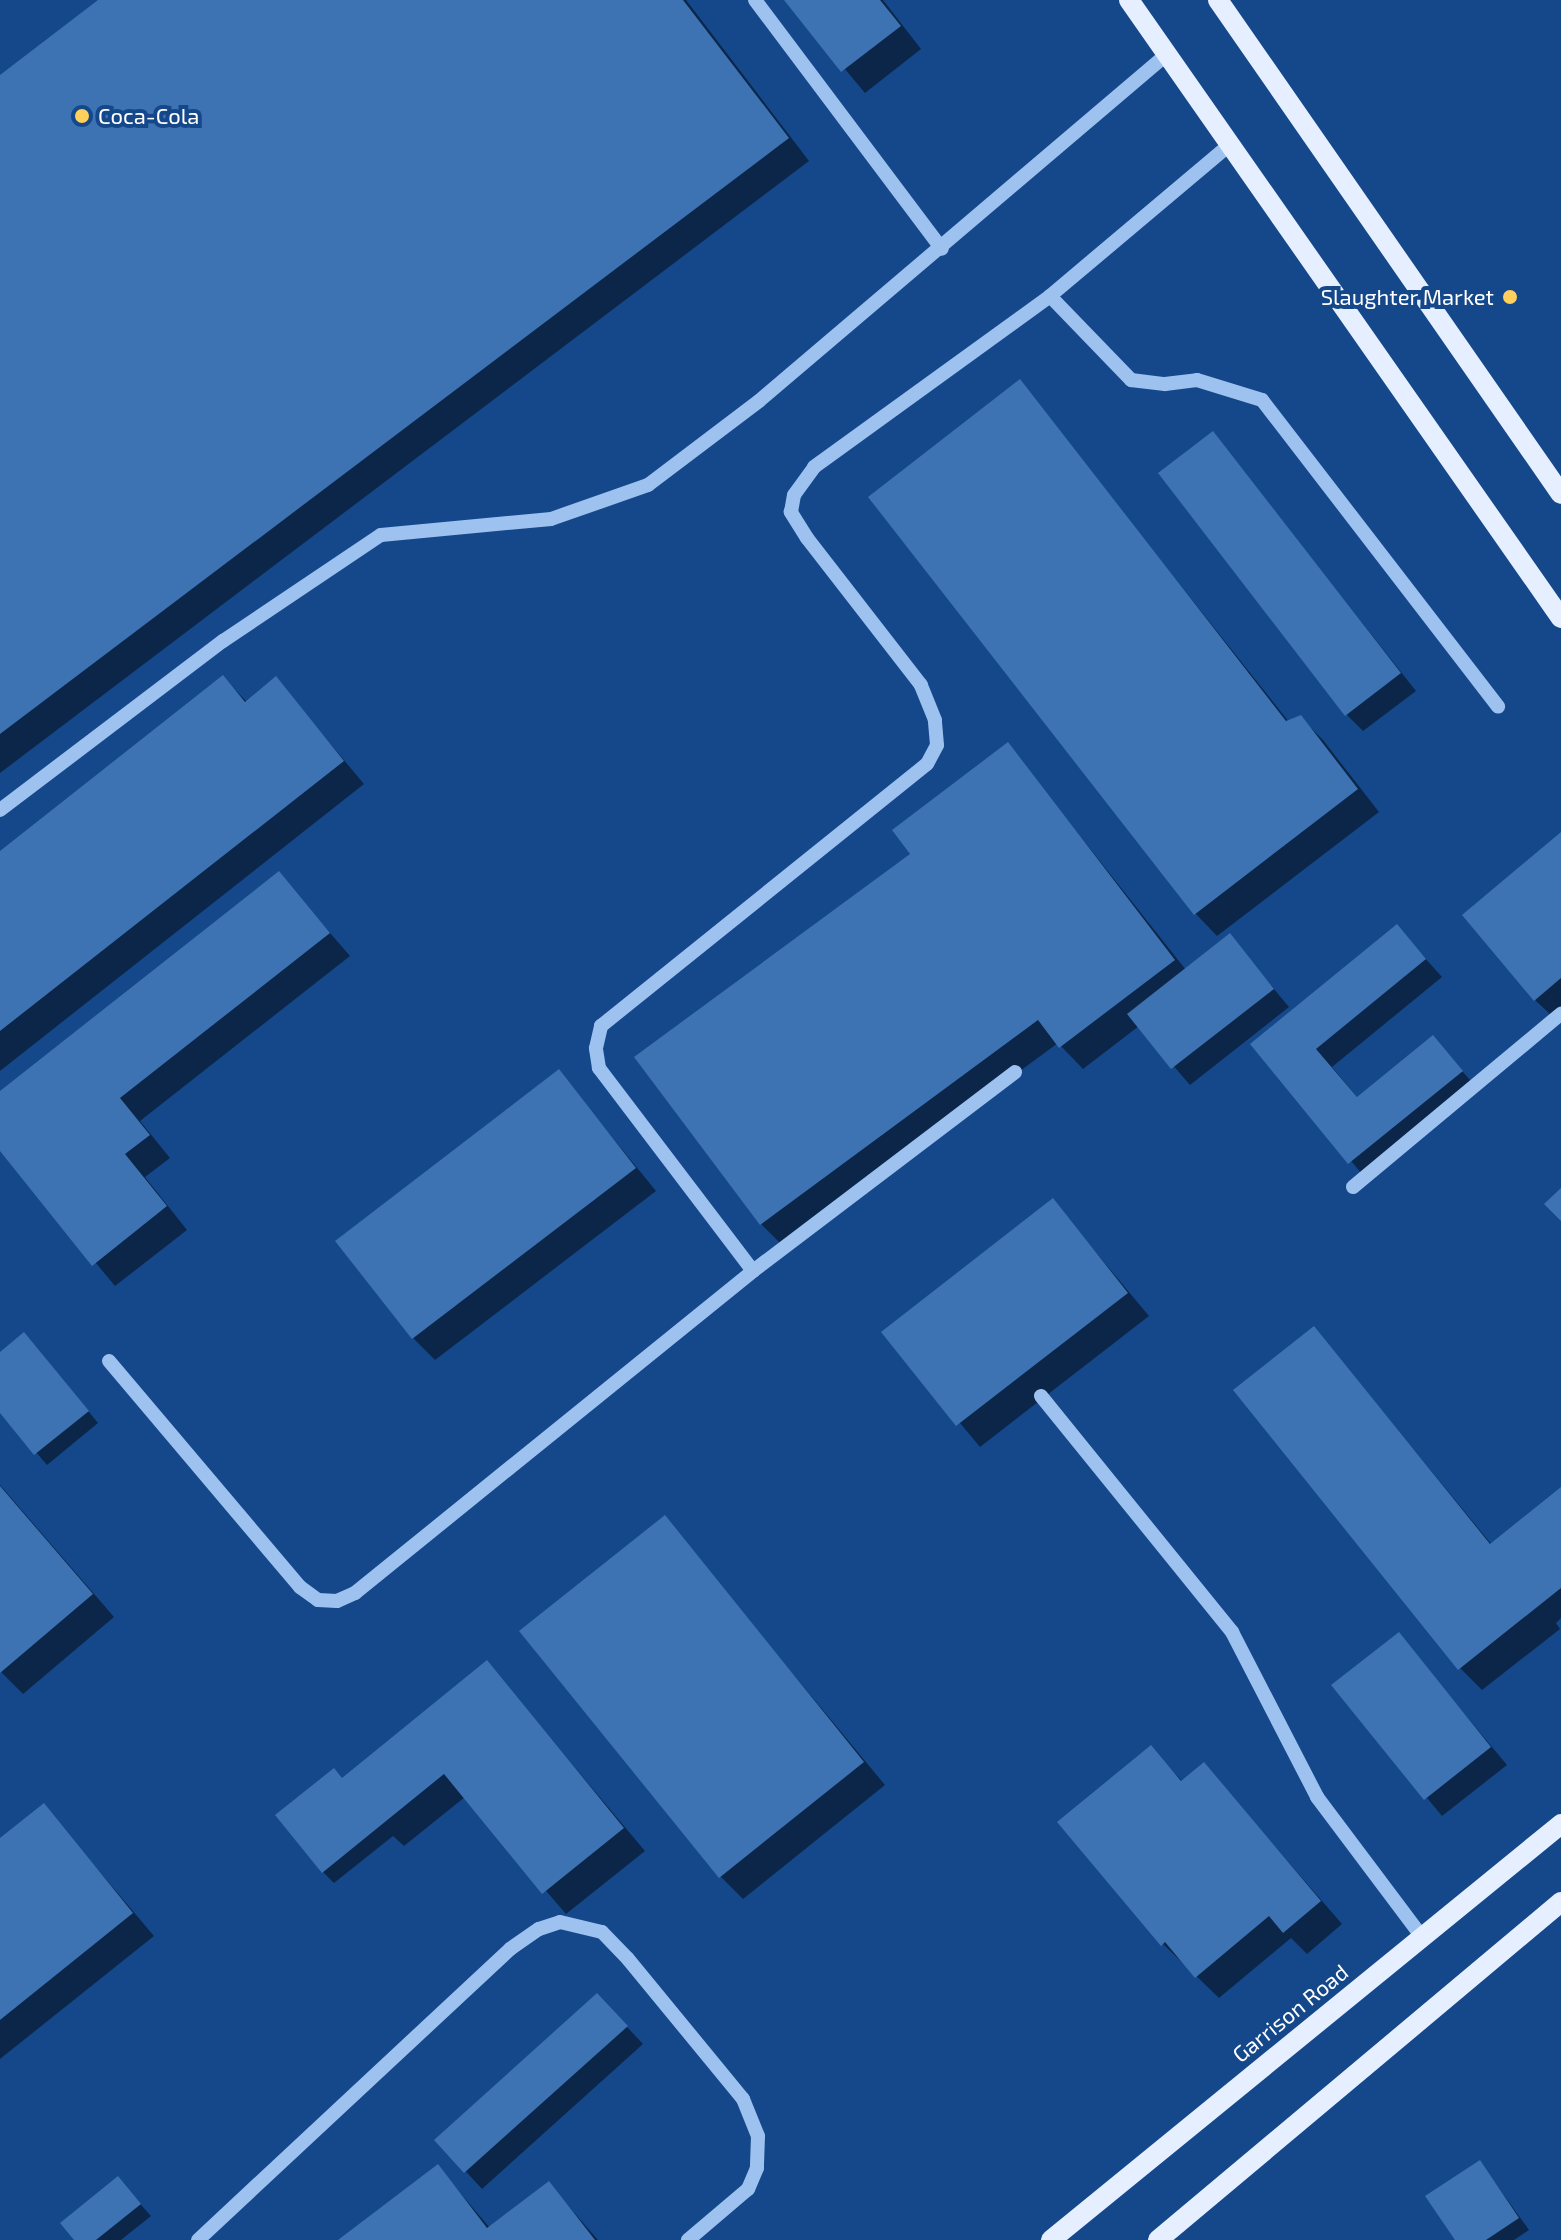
<!DOCTYPE html>
<style>
body{margin:0}
#map{position:relative;width:1561px;height:2240px;overflow:hidden;background:#15488a;font-family:"Exo 2",sans-serif}
div>[style]{position:absolute}
.shadow>*{inset:0;background:#0007}
.building>*{inset:0;background:#3d72b3}
.minor>*{height:14px;margin:-7px;padding:0 7px;transform-origin:7px;border-radius:7px;background:#9dc2ef}
.major>*{height:20px;margin:-10px;padding:0 10px;transform-origin:10px;border-radius:10px;background:#e5efff}
.dots>*{width:22px;height:22px;translate:-50% -50%;box-sizing:border-box;border:4px solid #15488a;border-radius:50%}
span{translate:-50% -50%;white-space:nowrap;text-align:center;line-height:1.15;-webkit-text-stroke:8px #15488a;paint-order:stroke}
.poi-label{font-size:22px;color:#fff}
.left{translate:0 -50%;text-align:left}
.right{translate:-100% -50%;text-align:right}
.street-label{font-size:22px;color:#fff}
</style>
<div id="map">
<div class="shadow">
<div style="clip-path:polygon(102px 0,686px 0,809px 161px,0 773px,0 77px)"></div>
<div style="clip-path:polygon(787px 0,883px 0,921px 49px,865px 93px)"></div>
<div style="clip-path:polygon(1019px 382px,1289px 722px,1300px 717px,1323px 740px,1379px 812px,1217px 936px,1195px 913px)"></div>
<div style="clip-path:polygon(1213px 434px,1416px 691px,1363px 731px,1346px 714px)"></div>
<div style="clip-path:polygon(223px 677px,247px 702px,276px 679px,364px 784px,0 1071px,0 853px)"></div>
<div style="clip-path:polygon(1008px 745px,1186px 970px,1230px 936px,1289px 1007px,1190px 1085px,1139px 1026px,1083px 1069px,1058px 1043px,783px 1246px,761px 1224px,913px 854px)"></div>
<div style="clip-path:polygon(1561px 834px,1561px 1009px,1552px 1016px,1535px 1000px)"></div>
<div style="clip-path:polygon(279px 874px,350px 956px,140px 1121px,170px 1158px,145px 1177px,187px 1230px,115px 1286px,0 1148px,0 1093px)"></div>
<div style="clip-path:polygon(1397px 927px,1442px 977px,1332px 1067px,1358px 1098px,1433px 1038px,1478px 1089px,1367px 1180px,1253px 1044px)"></div>
<div style="clip-path:polygon(559px 1072px,656px 1191px,435px 1360px,413px 1338px)"></div>
<div style="clip-path:polygon(1053px 1201px,1149px 1316px,980px 1447px,884px 1332px)"></div>
<div style="clip-path:polygon(1314px 1328px,1492px 1545px,1561px 1489px,1561px 1618px,1556px 1623px,1560px 1629px,1482px 1690px,1460px 1668px)"></div>
<div style="clip-path:polygon(35px 1346px,98px 1423px,47px 1465px,0 1410px,0 1354px)"></div>
<div style="clip-path:polygon(0 1485px,114px 1617px,23px 1694px,0 1671px)"></div>
<div style="clip-path:polygon(664px 1518px,885px 1785px,743px 1899px,721px 1877px)"></div>
<div style="clip-path:polygon(1398px 1634px,1507px 1765px,1442px 1816px,1334px 1686px)"></div>
<div style="clip-path:polygon(487px 1663px,645px 1851px,566px 1914px,465px 1797px,404px 1846px,393px 1836px,334px 1883px,323px 1872px,343px 1779px)"></div>
<div style="clip-path:polygon(1150px 1747px,1183px 1782px,1204px 1765px,1342px 1924px,1307px 1954px,1291px 1938px,1219px 1998px,1163px 1944px,1060px 1822px)"></div>
<div style="clip-path:polygon(44px 1806px,154px 1936px,0 2059px,0 1841px)"></div>
<div style="clip-path:polygon(614px 2013px,643px 2044px,482px 2189px,437px 2140px)"></div>
<div style="clip-path:polygon(1480px 2162px,1529px 2230px,1514px 2240px,1458px 2240px)"></div>
<div style="clip-path:polygon(438px 2167px,490px 2228px,549px 2184px,598px 2240px,341px 2240px)"></div>
<div style="clip-path:polygon(118px 2179px,151px 2216px,121px 2240px,77px 2240px)"></div>
</div>
<div class="building">
<div style="clip-path:polygon(98px 0,683px 0,789px 138px,0 734px,0 75px)"></div>
<div style="clip-path:polygon(784px 0,880px 0,901px 26px,841px 72px)"></div>
<div style="clip-path:polygon(1020px 379px,1286px 721px,1301px 715px,1358px 789px,1194px 915px,868px 497px)"></div>
<div style="clip-path:polygon(1213px 431px,1401px 673px,1345px 716px,1158px 473px)"></div>
<div style="clip-path:polygon(223px 675px,245px 702px,276px 676px,344px 761px,0 1031px,0 851px)"></div>
<div style="clip-path:polygon(1008px 742px,1175px 960px,1059px 1048px,1038px 1020px,760px 1225px,634px 1057px,910px 854px,892px 830px)"></div>
<div style="clip-path:polygon(1561px 832px,1561px 978px,1534px 1001px,1462px 915px)"></div>
<div style="clip-path:polygon(279px 871px,330px 933px,120px 1098px,150px 1135px,125px 1154px,167px 1206px,92px 1266px,0 1151px,0 1091px)"></div>
<div style="clip-path:polygon(1397px 924px,1426px 959px,1316px 1049px,1357px 1097px,1433px 1035px,1463px 1071px,1348px 1164px,1250px 1044px)"></div>
<div style="clip-path:polygon(1230px 933px,1274px 989px,1171px 1069px,1127px 1014px)"></div>
<div style="clip-path:polygon(559px 1069px,636px 1168px,412px 1339px,335px 1241px)"></div>
<div style="clip-path:polygon(1561px 1188px,1561px 1221px,1544px 1204px)"></div>
<div style="clip-path:polygon(1053px 1198px,1128px 1293px,956px 1426px,881px 1332px)"></div>
<div style="clip-path:polygon(1314px 1326px,1490px 1544px,1561px 1487px,1561px 1588px,1458px 1670px,1233px 1390px)"></div>
<div style="clip-path:polygon(24px 1332px,89px 1411px,34px 1455px,0 1413px,0 1352px)"></div>
<div style="clip-path:polygon(0 1486px,93px 1594px,0 1673px)"></div>
<div style="clip-path:polygon(665px 1515px,864px 1762px,719px 1878px,519px 1631px)"></div>
<div style="clip-path:polygon(1399px 1632px,1491px 1747px,1424px 1800px,1331px 1685px)"></div>
<div style="clip-path:polygon(487px 1660px,624px 1828px,542px 1894px,444px 1774px,322px 1873px,275px 1815px,334px 1768px,342px 1778px)"></div>
<div style="clip-path:polygon(1151px 1745px,1181px 1781px,1204px 1762px,1321px 1901px,1283px 1933px,1269px 1916px,1195px 1978px,1165px 1942px,1161px 1946px,1057px 1822px)"></div>
<div style="clip-path:polygon(44px 1803px,133px 1913px,0 2020px,0 1838px)"></div>
<div style="clip-path:polygon(597px 1993px,628px 2026px,464px 2173px,434px 2140px)"></div>
<div style="clip-path:polygon(1480px 2160px,1519px 2218px,1486px 2240px,1455px 2240px,1425px 2196px)"></div>
<div style="clip-path:polygon(438px 2164px,487px 2228px,549px 2181px,595px 2240px,338px 2240px)"></div>
<div style="clip-path:polygon(118px 2176px,141px 2204px,96px 2240px,74px 2240px,60px 2223px)"></div>
</div>
<div class="minor">
<div style="left:755px;top:0;width:311px;rotate:53.1deg"></div>
<div style="left:1050px;top:296px;width:117px;rotate:46deg"></div>
<div style="left:1131px;top:380px;width:34px;rotate:7deg"></div>
<div style="left:1165px;top:384px;width:32px;rotate:-7deg"></div>
<div style="left:1197px;top:380px;width:68px;rotate:17.1deg"></div>
<div style="left:1262px;top:400px;width:387px;rotate:52.4deg"></div>
<div style="left:0;top:810px;width:280px;rotate:-37.2deg"></div>
<div style="left:223px;top:641px;width:190px;rotate:-33.9deg"></div>
<div style="left:381px;top:535px;width:171px;rotate:-5.4deg"></div>
<div style="left:551px;top:519px;width:103px;rotate:-19.3deg"></div>
<div style="left:648px;top:485px;width:139px;rotate:-37.1deg"></div>
<div style="left:759px;top:401px;width:534px;rotate:-40.37deg"></div>
<div style="left:1353px;top:1187px;width:271px;rotate:-39.8deg"></div>
<div style="left:753px;top:1271px;width:255px;rotate:-127.2deg"></div>
<div style="left:599px;top:1068px;width:20px;rotate:-99deg"></div>
<div style="left:596px;top:1048px;width:23px;rotate:-77deg"></div>
<div style="left:601px;top:1026px;width:418px;rotate:-38.8deg"></div>
<div style="left:927px;top:764px;width:21px;rotate:-62deg"></div>
<div style="left:937px;top:745px;width:25px;rotate:-95deg"></div>
<div style="left:935px;top:720px;width:38px;rotate:-112deg"></div>
<div style="left:921px;top:685px;width:186px;rotate:-127.8deg"></div>
<div style="left:807px;top:538px;width:31px;rotate:-122deg"></div>
<div style="left:791px;top:512px;width:17px;rotate:-80deg"></div>
<div style="left:794px;top:495px;width:34px;rotate:-54deg"></div>
<div style="left:814px;top:467px;width:291px;rotate:-35.9deg"></div>
<div style="left:1050px;top:296px;width:233px;rotate:-40.1deg"></div>
<div style="left:109px;top:1361px;width:296px;rotate:49.8deg"></div>
<div style="left:300px;top:1587px;width:22px;rotate:36deg"></div>
<div style="left:318px;top:1600px;width:19px;rotate:3deg"></div>
<div style="left:337px;top:1601px;width:20px;rotate:-24deg"></div>
<div style="left:355px;top:1593px;width:512px;rotate:-38.97deg"></div>
<div style="left:753px;top:1271px;width:329px;rotate:-37.2deg"></div>
<div style="left:1041px;top:1396px;width:304px;rotate:51deg"></div>
<div style="left:1232px;top:1632px;width:186px;rotate:62.7deg"></div>
<div style="left:1317px;top:1797px;width:175px;rotate:53.1deg"></div>
<div style="left:198px;top:2240px;width:427px;rotate:-43deg"></div>
<div style="left:510px;top:1949px;width:35px;rotate:-35deg"></div>
<div style="left:539px;top:1929px;width:22px;rotate:-18deg"></div>
<div style="left:560px;top:1922px;width:43px;rotate:13.4deg"></div>
<div style="left:602px;top:1932px;width:37px;rotate:46deg"></div>
<div style="left:628px;top:1959px;width:181px;rotate:50.6deg"></div>
<div style="left:743px;top:2099px;width:40px;rotate:68deg"></div>
<div style="left:758px;top:2136px;width:32px;rotate:92deg"></div>
<div style="left:757px;top:2168px;width:23px;rotate:113deg"></div>
<div style="left:748px;top:2189px;width:79px;rotate:139.6deg"></div>
</div>
<div class="major">
<div style="left:1129px;top:0;width:754px;rotate:55.05deg"></div>
<div style="left:1218px;top:0;width:601px;rotate:55.23deg"></div>
<div style="left:1051px;top:2240px;width:658px;rotate:-39.2deg"></div>
<div style="left:1158px;top:2240px;width:526px;rotate:-39.99deg"></div>
</div>
<div class="dots">
<div style="left:82px;top:116px;background:#ffd05b"></div>
<div style="left:1510px;top:297px;background:#ffd05b"></div>
</div>
<div class="poi-label">
<span class="left" style="left:98px;top:116px">Coca-Cola</span>
<span class="right" style="left:1494px;top:297px">Slaughter Market</span>
</div>
<div class="street-label">
<span style="left:1290px;top:2013px;rotate:-39deg">Garrison Road</span>
</div>
</div>
